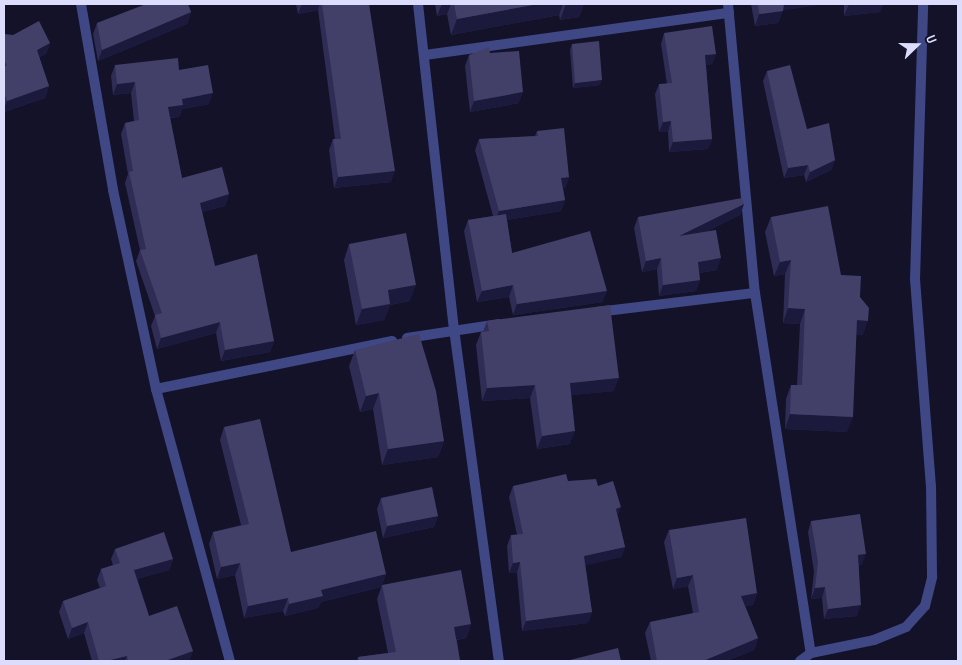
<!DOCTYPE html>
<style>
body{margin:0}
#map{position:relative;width:962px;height:665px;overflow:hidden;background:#131229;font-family:"Sofia Sans Condensed",sans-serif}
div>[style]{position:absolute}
.minor>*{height:10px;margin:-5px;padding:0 5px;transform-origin:5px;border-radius:5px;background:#404785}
.wall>*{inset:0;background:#2f2c56}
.shaded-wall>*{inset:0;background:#1c1a3c}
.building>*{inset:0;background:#423f68}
span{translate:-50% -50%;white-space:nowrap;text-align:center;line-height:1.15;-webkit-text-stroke:4px #131229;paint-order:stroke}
.frame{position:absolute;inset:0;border:5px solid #dcddfd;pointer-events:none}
.north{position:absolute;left:892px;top:20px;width:50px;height:50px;-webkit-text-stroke:4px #131229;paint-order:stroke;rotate:68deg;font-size:14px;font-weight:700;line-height:20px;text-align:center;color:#dcddfd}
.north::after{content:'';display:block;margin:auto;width:18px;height:22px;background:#dcddfd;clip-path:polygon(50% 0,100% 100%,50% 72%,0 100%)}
</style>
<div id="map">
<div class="minor">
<div style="left:81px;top:4px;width:189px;rotate:80.2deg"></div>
<div style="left:113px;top:190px;width:204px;rotate:77.8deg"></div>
<div style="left:156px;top:389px;width:282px;rotate:74.8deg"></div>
<div style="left:418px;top:4px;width:327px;rotate:83.7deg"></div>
<div style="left:454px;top:329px;width:335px;rotate:82.3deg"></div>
<div style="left:728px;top:4px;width:290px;rotate:84.7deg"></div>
<div style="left:755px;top:293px;width:364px;rotate:81.2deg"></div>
<div style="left:425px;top:55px;width:307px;rotate:-7.9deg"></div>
<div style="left:597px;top:312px;width:159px;rotate:-6.9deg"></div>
<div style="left:407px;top:338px;width:92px;rotate:-8.7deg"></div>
<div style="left:156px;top:389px;width:241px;rotate:-11.5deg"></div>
<div style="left:800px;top:661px;width:14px;rotate:-36deg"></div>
<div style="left:811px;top:653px;width:64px;rotate:-11.7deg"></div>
<div style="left:874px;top:640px;width:35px;rotate:-22deg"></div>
<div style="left:906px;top:627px;width:28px;rotate:-48deg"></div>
<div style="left:925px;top:606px;width:30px;rotate:-76deg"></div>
<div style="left:932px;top:577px;width:90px;rotate:-90.6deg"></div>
<div style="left:931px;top:487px;width:208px;rotate:-94.4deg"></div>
<div style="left:915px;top:280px;width:276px;rotate:-88.3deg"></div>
</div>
<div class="wall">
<div style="clip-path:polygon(143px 4px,188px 4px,191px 12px,187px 24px,98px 61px,93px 34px,97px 23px,143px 5px)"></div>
<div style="clip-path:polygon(296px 4px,369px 4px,391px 182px,334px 188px,329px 150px,333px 139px,335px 139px,318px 10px,298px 14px)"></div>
<div style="clip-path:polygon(435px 4px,584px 4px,579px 17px,560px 20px,559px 15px,451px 35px,447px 14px,437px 16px)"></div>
<div style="clip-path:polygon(751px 4px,824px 4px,783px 10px,778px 23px,755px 26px)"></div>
<div style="clip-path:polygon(844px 4px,883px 4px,880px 12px,844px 16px)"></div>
<div style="clip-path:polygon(664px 33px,716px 54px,712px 64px,706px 65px,712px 139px,708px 149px,669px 152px,668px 132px,659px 132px,655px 94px,659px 84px,667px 84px,661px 44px)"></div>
<div style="clip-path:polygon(4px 34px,50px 43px,46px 54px,39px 57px,49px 86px,45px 98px,4px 112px)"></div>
<div style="clip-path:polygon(572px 44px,600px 85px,573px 88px,570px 50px)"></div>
<div style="clip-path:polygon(490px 53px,519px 103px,470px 112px,465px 66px,469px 55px)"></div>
<div style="clip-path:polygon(115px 65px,179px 70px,209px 104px,182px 109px,179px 117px,170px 118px,182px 178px,229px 194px,225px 206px,202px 212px,215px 266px,274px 341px,270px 352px,221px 361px,216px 333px,157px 349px,151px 326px,155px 316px,136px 261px,140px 250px,125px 183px,128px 174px,121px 134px,125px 123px,134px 121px,131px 93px,113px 95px,111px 76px)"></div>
<div style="clip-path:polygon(767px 71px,807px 129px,835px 160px,831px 170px,806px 182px,804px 175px,784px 178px,763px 81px)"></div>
<div style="clip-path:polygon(537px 131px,569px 177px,565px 188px,563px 188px,565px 200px,561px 211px,507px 220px,512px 253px,603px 302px,513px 315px,509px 297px,477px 302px,464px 231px,468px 220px,493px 216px,475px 150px,479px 139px,535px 136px)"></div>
<div style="clip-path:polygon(744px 204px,740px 215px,705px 232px,717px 270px,699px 273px,700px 280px,696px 291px,659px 296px,657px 269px,642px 272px,634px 228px,638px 217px)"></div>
<div style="clip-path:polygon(771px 217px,841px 275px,860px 297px,863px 335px,856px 335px,847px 432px,785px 429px,786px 399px,791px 385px,797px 385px,800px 324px,783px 323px,785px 274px,774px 276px,765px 232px)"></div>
<div style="clip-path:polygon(349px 244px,410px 301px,390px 305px,384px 320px,356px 325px,344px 260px)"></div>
<div style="clip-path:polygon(487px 321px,614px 391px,571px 395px,570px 444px,537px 449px,530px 398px,482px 401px,476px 345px,481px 332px,483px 332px)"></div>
<div style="clip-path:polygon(355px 350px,444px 441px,438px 457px,382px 465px,373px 409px,360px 412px,349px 366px)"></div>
<div style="clip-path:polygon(224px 427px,291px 552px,386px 574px,381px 587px,321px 602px,318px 608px,285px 616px,283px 611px,244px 618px,235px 575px,217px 579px,209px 544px,213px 532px,241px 525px,220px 440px)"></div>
<div style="clip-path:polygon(568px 481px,598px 486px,618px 517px,625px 547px,621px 557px,585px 565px,592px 612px,588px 623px,522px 631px,517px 573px,509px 573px,507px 546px,511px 535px,517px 535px,509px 497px,513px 486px)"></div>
<div style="clip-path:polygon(381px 498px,438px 516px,434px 527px,383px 538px,377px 509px)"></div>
<div style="clip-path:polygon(811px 521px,862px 565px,859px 565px,857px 616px,824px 619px,822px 598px,811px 599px,814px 572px,808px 532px)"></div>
<div style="clip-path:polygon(669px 530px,757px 593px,753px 605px,745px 606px,758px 638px,754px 650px,726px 661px,651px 661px,645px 633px,650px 622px,693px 613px,688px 586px,673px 589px,664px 542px)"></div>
<div style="clip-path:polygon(115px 549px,173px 559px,169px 570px,137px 579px,149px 616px,193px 651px,189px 661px,92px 661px,84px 633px,68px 639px,59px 612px,63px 601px,100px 588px,97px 580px,101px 569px,113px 565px,111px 559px)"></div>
<div style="clip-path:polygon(382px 585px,471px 624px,466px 638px,457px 640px,460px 661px,357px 661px,358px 657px,388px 653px,377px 599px)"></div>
</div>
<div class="shaded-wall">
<div style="clip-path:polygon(302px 4px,320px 4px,318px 10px,298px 14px)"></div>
<div style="clip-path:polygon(442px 4px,451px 4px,447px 14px,437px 16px)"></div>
<div style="clip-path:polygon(538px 4px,563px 4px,559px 15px,451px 35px,457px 19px)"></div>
<div style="clip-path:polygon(566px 4px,584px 4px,579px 17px,560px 20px)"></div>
<div style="clip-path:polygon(784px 4px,824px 4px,781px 11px)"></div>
<div style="clip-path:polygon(849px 4px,883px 4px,880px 12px,844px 16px)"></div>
<div style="clip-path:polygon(783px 11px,778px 23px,755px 26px,759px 14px)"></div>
<div style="clip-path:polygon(191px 12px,187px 24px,98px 61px,102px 50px)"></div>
<div style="clip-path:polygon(50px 43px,46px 54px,33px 61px,37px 50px)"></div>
<div style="clip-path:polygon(716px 54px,712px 64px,701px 66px,705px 55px)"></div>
<div style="clip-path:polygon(602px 80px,600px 85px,573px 88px,575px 83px)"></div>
<div style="clip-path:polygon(135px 82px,131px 93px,113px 95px,117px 84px)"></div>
<div style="clip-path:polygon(49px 86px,45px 98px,4px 112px,4px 109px,7px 101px)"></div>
<div style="clip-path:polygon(523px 92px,519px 103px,470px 112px,474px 101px)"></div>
<div style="clip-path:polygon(213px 93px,209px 104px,182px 109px,179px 117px,164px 118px,168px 107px,182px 99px)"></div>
<div style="clip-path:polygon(671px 121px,668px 132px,659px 132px,663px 122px)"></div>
<div style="clip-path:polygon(712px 139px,708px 149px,669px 152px,673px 142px)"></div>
<div style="clip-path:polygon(835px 160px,831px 170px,806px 182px,810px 172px)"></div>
<div style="clip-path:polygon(808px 165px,804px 175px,784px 178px,788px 168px)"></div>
<div style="clip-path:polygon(395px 171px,391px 182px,334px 188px,338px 177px)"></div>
<div style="clip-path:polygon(569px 177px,565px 188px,557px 188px,561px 178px)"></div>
<div style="clip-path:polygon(229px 194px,225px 206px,196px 214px,200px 203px)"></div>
<div style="clip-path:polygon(565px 200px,561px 211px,495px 222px,499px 211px)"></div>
<div style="clip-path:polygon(744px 204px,740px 215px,674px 247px,679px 236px)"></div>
<div style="clip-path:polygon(661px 258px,657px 269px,642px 272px,646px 261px)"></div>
<div style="clip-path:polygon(721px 258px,717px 270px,693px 274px,698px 262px)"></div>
<div style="clip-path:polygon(791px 260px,785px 274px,774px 276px,780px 262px)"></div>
<div style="clip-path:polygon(700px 280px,696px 291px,659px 296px,663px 285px)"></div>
<div style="clip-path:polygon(416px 285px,410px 301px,390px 305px,384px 320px,356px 325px,362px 309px,388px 290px)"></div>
<div style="clip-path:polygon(513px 285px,509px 297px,477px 302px,482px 291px)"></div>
<div style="clip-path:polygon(607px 291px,603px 302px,513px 315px,517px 304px)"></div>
<div style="clip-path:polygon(788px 308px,805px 309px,800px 324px,783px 323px)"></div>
<div style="clip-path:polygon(857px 320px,868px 321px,863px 335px,852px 335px)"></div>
<div style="clip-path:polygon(220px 322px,216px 333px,157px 349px,161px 338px)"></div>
<div style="clip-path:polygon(274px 341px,270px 352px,221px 361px,225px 350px)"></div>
<div style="clip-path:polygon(619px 378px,614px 391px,565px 396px,570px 383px)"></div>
<div style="clip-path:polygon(535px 385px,530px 398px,482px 401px,487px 388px)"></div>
<div style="clip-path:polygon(379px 393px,373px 409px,360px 412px,366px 396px)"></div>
<div style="clip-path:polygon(790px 414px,853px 417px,847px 432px,785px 429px)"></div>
<div style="clip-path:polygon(575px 431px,570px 444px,537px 449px,542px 436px)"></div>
<div style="clip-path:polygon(444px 441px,438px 457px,382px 465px,388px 449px)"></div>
<div style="clip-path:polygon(621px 507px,617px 518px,616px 509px)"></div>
<div style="clip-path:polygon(438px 516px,434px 527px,383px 538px,387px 526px)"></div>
<div style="clip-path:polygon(625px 547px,621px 557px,580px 567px,584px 556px)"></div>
<div style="clip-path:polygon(866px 554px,862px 565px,854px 566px,858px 555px)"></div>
<div style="clip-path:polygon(173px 559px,169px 570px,130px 581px,134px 570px)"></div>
<div style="clip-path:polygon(520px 562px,517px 573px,509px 573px,513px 563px)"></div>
<div style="clip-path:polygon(240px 563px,235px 575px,217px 579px,221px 567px)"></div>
<div style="clip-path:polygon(386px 574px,381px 587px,321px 602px,318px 608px,285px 616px,289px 604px,321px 590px)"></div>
<div style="clip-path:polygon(693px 575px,688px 586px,673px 589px,677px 578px)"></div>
<div style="clip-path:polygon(825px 587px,822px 598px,811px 599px,815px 588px)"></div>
<div style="clip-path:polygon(757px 593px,753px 605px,737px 607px,741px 596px)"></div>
<div style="clip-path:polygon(288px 598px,283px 611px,244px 618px,248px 606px)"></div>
<div style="clip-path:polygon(861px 605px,857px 616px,824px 619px,828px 609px)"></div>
<div style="clip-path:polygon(592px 612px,588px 623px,522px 631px,526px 621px)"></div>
<div style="clip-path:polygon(88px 622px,84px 633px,68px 639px,72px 628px)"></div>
<div style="clip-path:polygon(471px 624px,466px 638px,449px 641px,454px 627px)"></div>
<div style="clip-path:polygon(758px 638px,754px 650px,726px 661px,703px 661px)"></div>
<div style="clip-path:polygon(193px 651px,189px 661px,165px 661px)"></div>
<div style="clip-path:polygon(127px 656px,125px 661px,106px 661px)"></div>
</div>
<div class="building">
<div style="clip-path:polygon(147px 4px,188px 4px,191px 12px,102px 50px,97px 23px)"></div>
<div style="clip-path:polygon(322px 4px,369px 4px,395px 171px,338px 177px,333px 139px,341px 139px)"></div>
<div style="clip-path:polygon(454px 4px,538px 4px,457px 19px)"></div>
<div style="clip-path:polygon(758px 4px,784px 4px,783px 11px,759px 14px)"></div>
<div style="clip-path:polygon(39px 21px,50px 43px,37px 50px,49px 86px,7px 101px,4px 93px,4px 66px,7px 66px,4px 60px,4px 34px,13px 35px)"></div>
<div style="clip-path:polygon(712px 26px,716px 54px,705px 55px,712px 139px,673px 142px,671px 121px,663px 122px,659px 84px,672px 83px,664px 33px)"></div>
<div style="clip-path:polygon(599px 41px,602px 80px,575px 83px,572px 44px)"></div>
<div style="clip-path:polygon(489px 47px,490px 53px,519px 51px,523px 92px,474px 101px,469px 55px)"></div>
<div style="clip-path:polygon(178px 58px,179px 70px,208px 65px,213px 93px,182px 99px,183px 105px,168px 107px,182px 178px,222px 167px,229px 194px,200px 203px,215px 266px,257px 254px,274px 341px,225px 350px,220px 322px,161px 338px,155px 315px,162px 313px,140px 250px,146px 249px,129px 172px,133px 171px,125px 123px,139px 120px,135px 82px,117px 84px,115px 65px)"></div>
<div style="clip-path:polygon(790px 65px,807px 129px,829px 123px,835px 160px,810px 172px,808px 165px,788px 168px,767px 71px)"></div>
<div style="clip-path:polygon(564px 128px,569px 177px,561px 178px,565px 200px,499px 211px,479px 139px,538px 136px,537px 131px)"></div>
<div style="clip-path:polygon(742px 198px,744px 204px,679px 236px,716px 230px,721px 258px,698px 262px,700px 280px,663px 285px,661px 258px,646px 261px,638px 217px)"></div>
<div style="clip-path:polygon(828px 206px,841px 275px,861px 276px,860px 297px,869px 308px,868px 321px,857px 320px,853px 417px,790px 414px,791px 385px,802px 385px,805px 309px,788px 308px,791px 260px,780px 262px,771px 217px)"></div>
<div style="clip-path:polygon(506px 214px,512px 253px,590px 231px,607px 291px,517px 304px,513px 285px,482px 291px,468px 220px)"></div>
<div style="clip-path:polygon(406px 233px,416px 285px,388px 290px,390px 304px,362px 309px,349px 244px)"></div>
<div style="clip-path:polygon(610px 305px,619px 378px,570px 383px,575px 431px,542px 436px,535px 385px,487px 388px,481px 332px,489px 331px,487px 321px)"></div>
<div style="clip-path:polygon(419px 334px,436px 391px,444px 441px,388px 449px,379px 393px,366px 396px,355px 350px)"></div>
<div style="clip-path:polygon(260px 419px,291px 552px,376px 531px,386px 574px,321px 590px,323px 596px,289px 604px,288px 598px,248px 606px,240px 563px,221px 567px,213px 532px,249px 524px,224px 427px)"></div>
<div style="clip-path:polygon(566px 474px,568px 481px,596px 479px,598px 486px,613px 481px,621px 507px,616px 509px,625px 547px,584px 556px,592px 612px,526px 621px,520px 562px,513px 563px,511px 535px,523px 534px,513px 486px)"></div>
<div style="clip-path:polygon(432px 487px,438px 516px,387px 526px,381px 498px)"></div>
<div style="clip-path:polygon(860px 514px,866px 554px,858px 555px,861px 605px,828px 609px,825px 587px,815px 588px,818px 562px,811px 521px)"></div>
<div style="clip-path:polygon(746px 518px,757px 593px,741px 596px,758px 638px,703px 661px,657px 661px,650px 622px,699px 612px,693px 575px,677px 578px,669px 530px)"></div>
<div style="clip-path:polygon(164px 532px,173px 559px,134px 570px,149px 616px,177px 606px,193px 651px,165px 661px,128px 661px,127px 656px,106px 661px,99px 661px,88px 622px,72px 628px,63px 601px,106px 586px,101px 569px,120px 563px,115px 549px)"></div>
<div style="clip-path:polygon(461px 570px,471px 624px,454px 627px,460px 661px,359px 661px,358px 657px,396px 652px,382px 585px)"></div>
<div style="clip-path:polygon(618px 648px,621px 661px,566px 661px)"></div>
</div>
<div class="frame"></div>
<div class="north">U</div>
</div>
